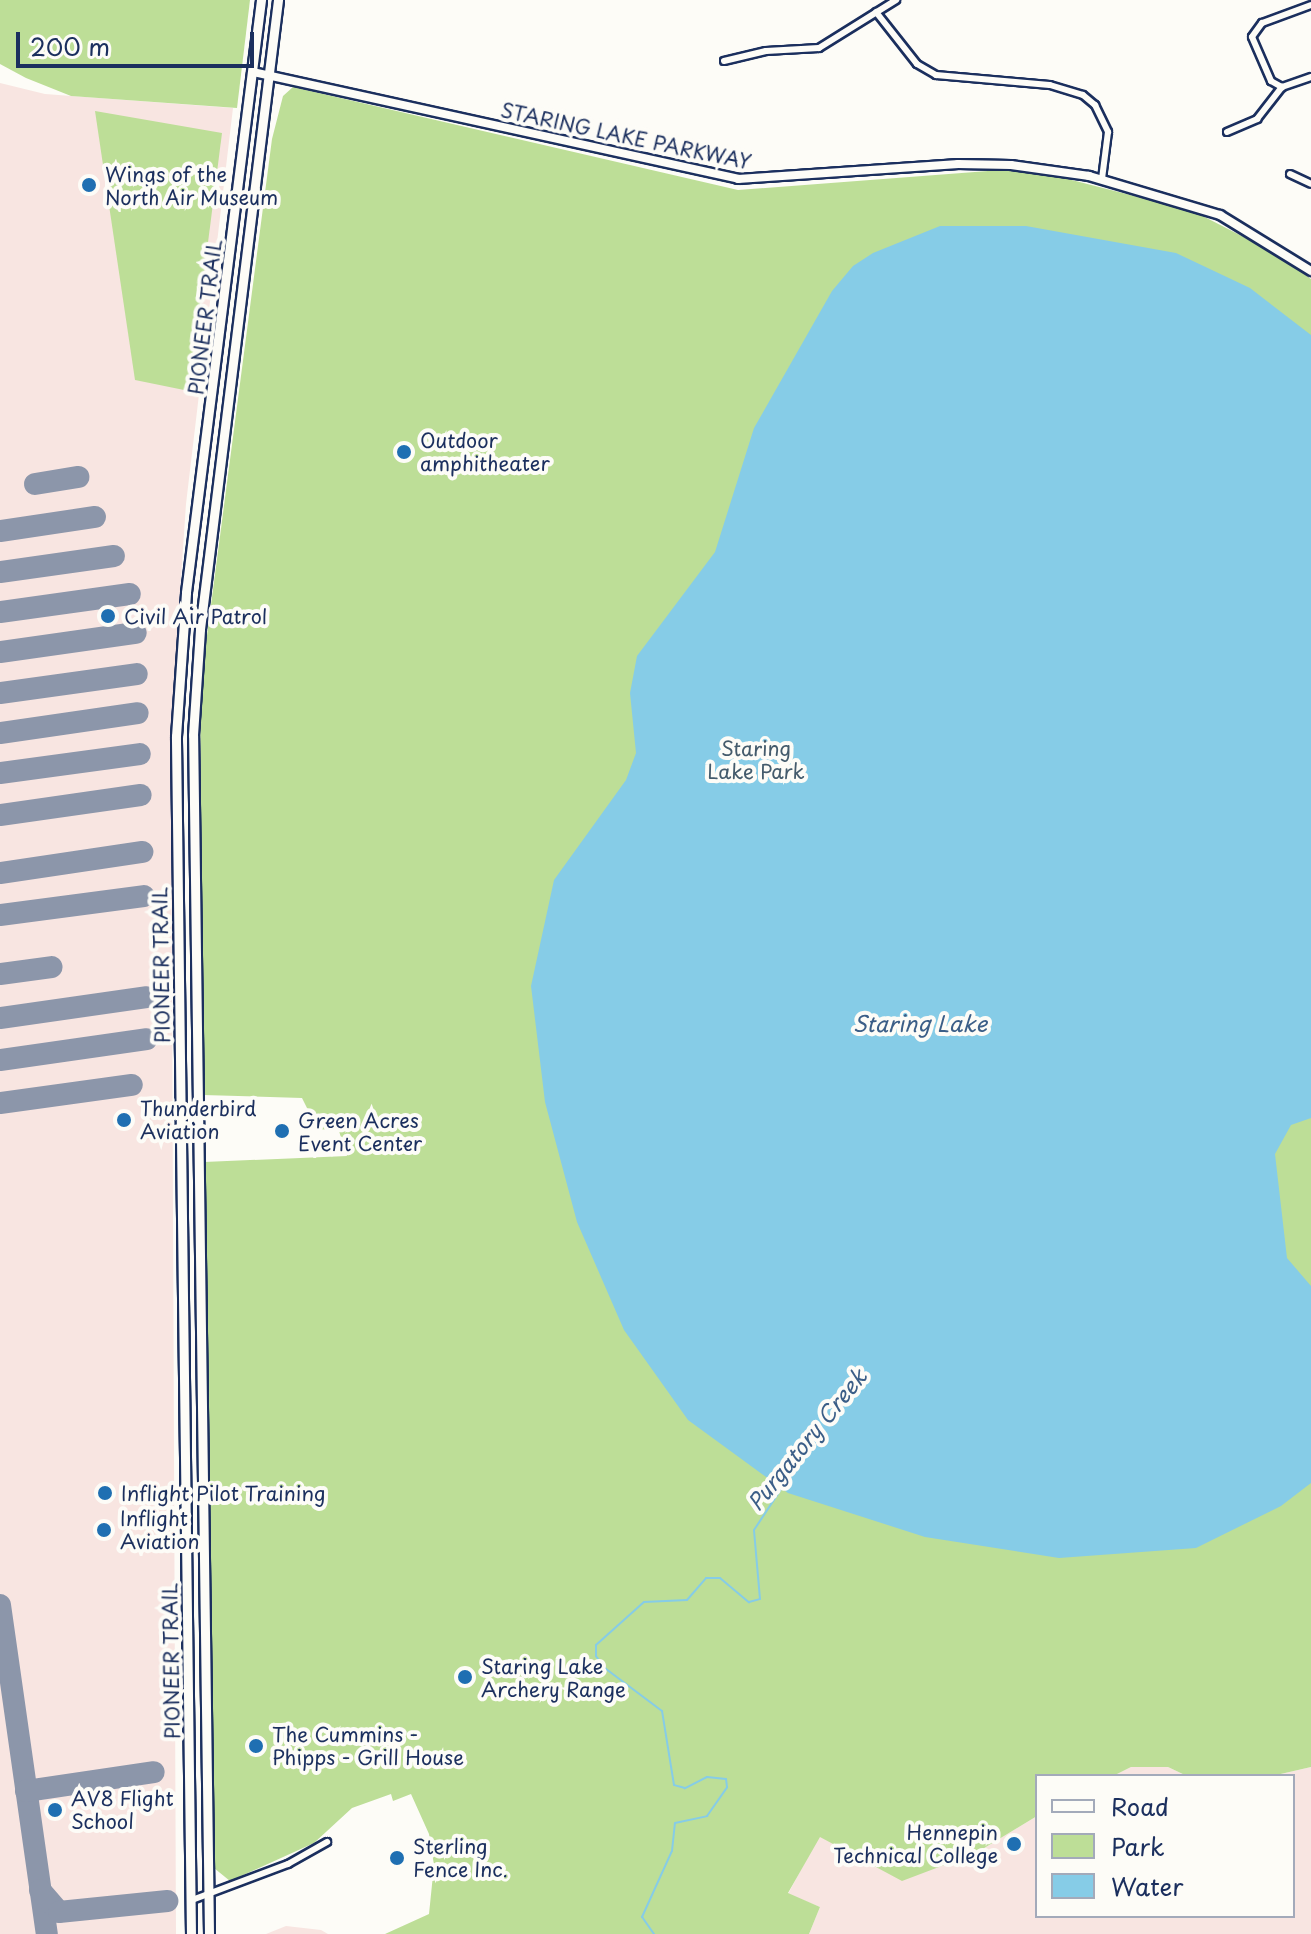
<!DOCTYPE html>
<style>
body{margin:0}
#map{position:relative;width:1311px;height:1934px;overflow:hidden;background:#fdfcf7;font-family:"Playpen Sans",sans-serif}
div>[style]{position:absolute}
.built>*{inset:0;background:#f8e5e1}
.green>*{inset:0;background:#bdde97}
.water>*{inset:0;background:#86cce7}
.stream>*{height:2px;margin:-1px;padding:0 1px;transform-origin:1px;border-radius:1px;background:#86cce7}
.taxiway>*{height:22px;margin:-11px;padding:0 11px;transform-origin:11px;border-radius:11px;background:#8c96aa}
.roads{filter:drop-shadow(2px 0 #1b2f5e) drop-shadow(-2px 0 #1b2f5e) drop-shadow(0 2px #1b2f5e) drop-shadow(0 -2px #1b2f5e)}
.minor>*{height:6px;margin:-3px;padding:0 3px;transform-origin:3px;border-radius:3px;background:#fdfcf7}
.tertiary>*{height:8px;margin:-4px;padding:0 4px;transform-origin:4px;border-radius:4px;background:#fdfcf7}
.secondary>*{height:9px;margin:-4.5px;padding:0 4.5px;transform-origin:4.5px;border-radius:4.5px;background:#fdfcf7}
.dots>*{width:22px;height:22px;translate:-50% -50%;box-sizing:border-box;border:4px solid #fdfcf7;border-radius:50%}
span{translate:-50% -50%;white-space:nowrap;text-align:center;line-height:1.15;-webkit-text-stroke:8px #fdfcf7;paint-order:stroke}
.street-label{font-size:20px;color:#1b2f5e}
.poi-label{font-size:20px;color:#1b2f5e}
.left{translate:0 -50%;text-align:left}
.right{translate:-100% -50%;text-align:right}
.park-label{font-size:20px;color:#445b6c}
.water-label{font-size:22px;color:#3b5e87;font-style:italic}
.legend{position:absolute;left:1035px;top:1774px;width:260px;height:144px;box-sizing:border-box;background:#fdfcf7;border:2px solid #a3aaba;margin:0;padding:10px 14px;list-style:none;font-size:24px;color:#1b2f5e}
.legend li{display:flex;align-items:center;gap:16px;height:40px}
.legend b{width:40px;border:2px solid #a3aaba}
.scale{position:absolute;left:16px;top:32px;width:238px;height:36px;box-sizing:border-box;border:4px solid #1b2f5e;border-top:0;padding-left:10px;font-size:24px;line-height:28px;white-space:nowrap;color:#1b2f5e;-webkit-text-stroke:6px #fdfcf7;paint-order:stroke}
</style>
<div id="map">
<div class="built">
<div style="clip-path:polygon(0 83px,45px 94px,233px 108px,186px 504px,171px 726px,176px 1934px,0 1934px)"></div>
<div style="clip-path:polygon(1131px 1767px,1168px 1767px,1187px 1776px,1113px 1776px)"></div>
<div style="clip-path:polygon(1311px 1767px,1311px 1934px,809px 1934px,820px 1907px,788px 1894px,819px 1836px,976px 1853px,1037px 1816px,1037px 1916px,1293px 1916px,1293px 1776px,1272px 1776px)"></div>
<div style="clip-path:polygon(286px 1926px,321px 1930px,328px 1934px,266px 1934px)"></div>
</div>
<div class="green">
<div style="clip-path:polygon(0 0,250px 0,237px 108px,71px 96px,26px 78px,0 64px)"></div>
<div style="clip-path:polygon(293px 87px,738px 190px,1001px 170px,1060px 177px,1193px 211px,1277px 254px,1311px 279px,1311px 1767px,1272px 1776px,1187px 1776px,1168px 1767px,1131px 1767px,1113px 1776px,1037px 1776px,1037px 1816px,976px 1853px,902px 1881px,820px 1837px,788px 1893px,820px 1907px,809px 1934px,385px 1934px,429px 1914px,434px 1865px,429px 1834px,411px 1794px,393px 1801px,391px 1794px,352px 1808px,314px 1843px,230px 1881px,214px 1868px,204px 1162px,347px 1156px,338px 1128px,318px 1130px,302px 1098px,203px 1095px,200px 689px,272px 139px,283px 96px)"></div>
<div style="clip-path:polygon(95px 111px,222px 133px,189px 391px,135px 380px)"></div>
</div>
<div class="water">
<div style="clip-path:polygon(940px 226px,1026px 226px,1176px 253px,1250px 288px,1311px 335px,1311px 1118px,1291px 1125px,1275px 1154px,1287px 1258px,1311px 1286px,1311px 1483px,1281px 1506px,1196px 1548px,1059px 1558px,925px 1537px,788px 1493px,688px 1420px,624px 1330px,577px 1222px,545px 1102px,531px 986px,554px 880px,626px 780px,636px 753px,630px 693px,637px 656px,715px 552px,754px 428px,832px 291px,853px 266px,873px 253px)"></div>
</div>
<div class="stream">
<div style="left:654px;top:1934px;width:21px;rotate:-125deg"></div>
<div style="left:642px;top:1917px;width:72px;rotate:-65.6deg"></div>
<div style="left:672px;top:1851px;width:28px;rotate:-84deg"></div>
<div style="left:675px;top:1823px;width:33px;rotate:-12deg"></div>
<div style="left:707px;top:1816px;width:35px;rotate:-55deg"></div>
<div style="left:727px;top:1787px;width:8px;rotate:-97deg"></div>
<div style="left:726px;top:1779px;width:19px;rotate:-174deg"></div>
<div style="left:707px;top:1777px;width:25px;rotate:153deg"></div>
<div style="left:685px;top:1788px;width:11px;rotate:-165deg"></div>
<div style="left:674px;top:1785px;width:75px;rotate:-99.2deg"></div>
<div style="left:662px;top:1711px;width:70px;rotate:-143.1deg"></div>
<div style="left:606px;top:1669px;width:16px;rotate:-128deg"></div>
<div style="left:596px;top:1656px;width:11px;rotate:-90deg"></div>
<div style="left:596px;top:1645px;width:64px;rotate:-41.9deg"></div>
<div style="left:644px;top:1602px;width:43px;rotate:-2.7deg"></div>
<div style="left:687px;top:1600px;width:29px;rotate:-49deg"></div>
<div style="left:706px;top:1578px;width:14px"></div>
<div style="left:720px;top:1578px;width:38px;rotate:40deg"></div>
<div style="left:749px;top:1602px;width:11px;rotate:-15deg"></div>
<div style="left:760px;top:1599px;width:69px;rotate:-95deg"></div>
<div style="left:754px;top:1530px;width:49px;rotate:-56.6deg"></div>
</div>
<div class="taxiway">
<div style="left:35px;top:484px;width:44px;rotate:-9.2deg"></div>
<div style="left:0;top:531px;width:96px;rotate:-8.4deg"></div>
<div style="left:0;top:572px;width:115px;rotate:-8deg"></div>
<div style="left:0;top:612px;width:131px;rotate:-7.9deg"></div>
<div style="left:0;top:652px;width:137px;rotate:-8deg"></div>
<div style="left:0;top:693px;width:138px;rotate:-7.9deg"></div>
<div style="left:0;top:733px;width:139px;rotate:-8.2deg"></div>
<div style="left:0;top:773px;width:141px;rotate:-7.7deg"></div>
<div style="left:0;top:815px;width:142px;rotate:-8.1deg"></div>
<div style="left:0;top:873px;width:144px;rotate:-8.4deg"></div>
<div style="left:0;top:915px;width:145px;rotate:-7.5deg"></div>
<div style="left:0;top:974px;width:52px;rotate:-7.7deg"></div>
<div style="left:0;top:1018px;width:148px;rotate:-8.1deg"></div>
<div style="left:0;top:1060px;width:148px;rotate:-8.1deg"></div>
<div style="left:0;top:1103px;width:133px;rotate:-7.8deg"></div>
<div style="left:0;top:1605px;width:332px;rotate:81.9deg"></div>
<div style="left:26px;top:1791px;width:129px;rotate:-8.4deg"></div>
<div style="left:40px;top:1890px;width:29px;rotate:49deg"></div>
<div style="left:59px;top:1912px;width:109px;rotate:-5.8deg"></div>
</div>
<div class="roads">
<div class="minor">
<div style="left:1311px;top:5px;width:52px;rotate:159.8deg"></div>
<div style="left:1262px;top:23px;width:17px;rotate:126deg"></div>
<div style="left:1252px;top:37px;width:48px;rotate:66.6deg"></div>
<div style="left:1271px;top:81px;width:13px;rotate:29deg"></div>
<div style="left:1282px;top:87px;width:31px;rotate:-19deg"></div>
<div style="left:876px;top:12px;width:66px;rotate:51.7deg"></div>
<div style="left:917px;top:64px;width:22px;rotate:30deg"></div>
<div style="left:936px;top:75px;width:114px;rotate:5deg"></div>
<div style="left:1050px;top:85px;width:34px;rotate:17deg"></div>
<div style="left:1083px;top:95px;width:16px;rotate:40deg"></div>
<div style="left:1095px;top:105px;width:30px;rotate:64deg"></div>
<div style="left:1108px;top:132px;width:47px;rotate:97.3deg"></div>
<div style="left:724px;top:61px;width:43px;rotate:-13.4deg"></div>
<div style="left:766px;top:51px;width:53px;rotate:-3.2deg"></div>
<div style="left:819px;top:48px;width:91px;rotate:-31.9deg"></div>
<div style="left:1227px;top:132px;width:33px;rotate:-23deg"></div>
<div style="left:1257px;top:119px;width:41px;rotate:-52deg"></div>
<div style="left:1290px;top:174px;width:23px;rotate:25deg"></div>
<div style="left:192px;top:1900px;width:103px;rotate:-20.6deg"></div>
<div style="left:288px;top:1864px;width:45px;rotate:-29.4deg"></div>
</div>
<div class="tertiary">
<div style="left:253px;top:72px;width:497px;rotate:12.4deg"></div>
<div style="left:738px;top:179px;width:221px;rotate:-3.9deg"></div>
<div style="left:958px;top:164px;width:53px;rotate:1.1deg"></div>
<div style="left:1011px;top:165px;width:79px;rotate:8deg"></div>
<div style="left:1089px;top:176px;width:137px;rotate:16.6deg"></div>
<div style="left:1220px;top:215px;width:107px;rotate:31.6deg"></div>
</div>
<div class="secondary">
<div style="left:191px;top:1934px;width:1198px;rotate:-90.72deg"></div>
<div style="left:176px;top:736px;width:144px;rotate:-86deg"></div>
<div style="left:186px;top:592px;width:597px;rotate:-82.78deg"></div>
<div style="left:209px;top:1934px;width:1199px;rotate:-90.76deg"></div>
<div style="left:193px;top:735px;width:106px;rotate:-86.2deg"></div>
<div style="left:200px;top:629px;width:634px;rotate:-82.93deg"></div>
</div>
</div>
<div class="dots">
<div style="left:89px;top:185px;background:#1f6fb2"></div>
<div style="left:404px;top:452px;background:#1f6fb2"></div>
<div style="left:108px;top:616px;background:#1f6fb2"></div>
<div style="left:124px;top:1120px;background:#1f6fb2"></div>
<div style="left:282px;top:1131px;background:#1f6fb2"></div>
<div style="left:105px;top:1493px;background:#1f6fb2"></div>
<div style="left:104px;top:1530px;background:#1f6fb2"></div>
<div style="left:465px;top:1677px;background:#1f6fb2"></div>
<div style="left:256px;top:1746px;background:#1f6fb2"></div>
<div style="left:55px;top:1810px;background:#1f6fb2"></div>
<div style="left:1014px;top:1844px;background:#1f6fb2"></div>
<div style="left:397px;top:1858px;background:#1f6fb2"></div>
</div>
<div class="street-label">
<span style="left:626px;top:136px;rotate:12deg">STARING LAKE PARKWAY</span>
<span style="left:205px;top:317px;rotate:-83deg">PIONEER TRAIL</span>
<span style="left:161px;top:965px;rotate:-91deg">PIONEER TRAIL</span>
<span style="left:171px;top:1661px;rotate:-91deg">PIONEER TRAIL</span>
</div>
<div class="poi-label">
<span class="left" style="left:105px;top:186px">Wings of the<br>North Air Museum</span>
<span class="left" style="left:420px;top:452px">Outdoor<br>amphitheater</span>
<span class="left" style="left:124px;top:616px">Civil Air Patrol</span>
<span class="left" style="left:140px;top:1120px">Thunderbird<br>Aviation</span>
<span class="left" style="left:298px;top:1132px">Green Acres<br>Event Center</span>
<span class="left" style="left:121px;top:1493px">Inflight Pilot Training</span>
<span class="left" style="left:120px;top:1530px">Inflight<br>Aviation</span>
<span class="left" style="left:481px;top:1678px">Staring Lake<br>Archery Range</span>
<span class="left" style="left:272px;top:1746px">The Cummins -<br>Phipps - Grill House</span>
<span class="left" style="left:71px;top:1810px">AV8 Flight<br>School</span>
<span class="right" style="left:998px;top:1844px">Hennepin<br>Technical College</span>
<span class="left" style="left:413px;top:1858px">Sterling<br>Fence Inc.</span>
</div>
<div class="park-label">
<span style="left:756px;top:760px">Staring<br>Lake Park</span>
</div>
<div class="water-label">
<span style="left:920px;top:1023px">Staring Lake</span>
<span style="left:806px;top:1439px;rotate:-51deg">Purgatory Creek</span>
</div>
<ul class="legend">
<li><b style="height:10px;background:#fdfcf7"></b>Road</li>
<li><b style="height:22px;background:#bdde97"></b>Park</li>
<li><b style="height:22px;background:#86cce7"></b>Water</li>
</ul>
<div class="scale">200 m</div>
</div>
